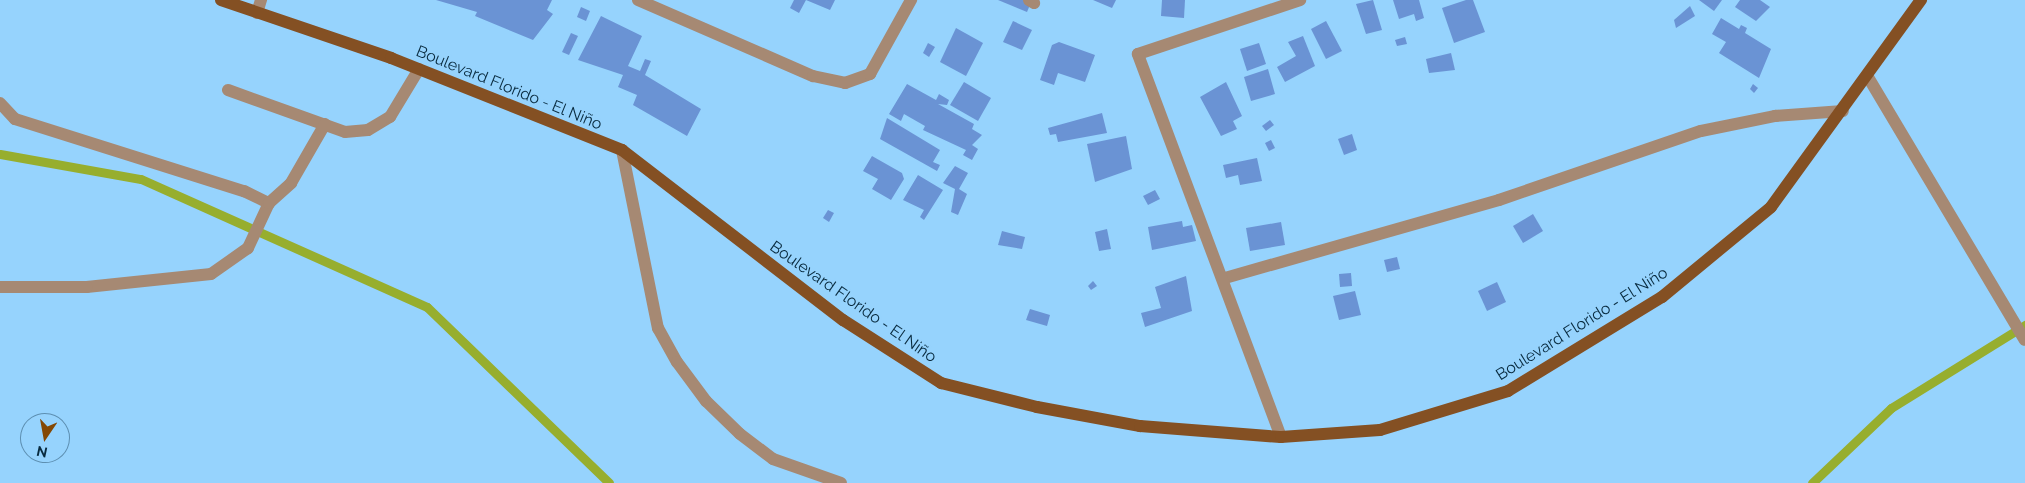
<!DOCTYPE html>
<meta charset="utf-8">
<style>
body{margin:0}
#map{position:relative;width:2025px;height:483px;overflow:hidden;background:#96d3fd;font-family:Raleway,sans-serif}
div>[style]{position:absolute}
.stream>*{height:9px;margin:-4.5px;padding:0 4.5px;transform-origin:4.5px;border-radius:4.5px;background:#97ae2e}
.building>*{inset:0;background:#6a93d4}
.minor>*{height:12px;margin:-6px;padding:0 6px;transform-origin:6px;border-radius:6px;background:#a68973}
.major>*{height:12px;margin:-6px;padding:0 6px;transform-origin:6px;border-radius:6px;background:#845023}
span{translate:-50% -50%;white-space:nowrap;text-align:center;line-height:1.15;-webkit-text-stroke:4px #96d3fd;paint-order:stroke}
.street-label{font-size:16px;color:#082a3e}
.north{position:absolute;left:20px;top:413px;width:50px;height:50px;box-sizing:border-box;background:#96d3fd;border:1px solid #5d8fb1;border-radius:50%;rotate:192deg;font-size:14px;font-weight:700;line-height:20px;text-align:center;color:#082a3e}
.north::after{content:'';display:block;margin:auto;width:18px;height:22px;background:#844804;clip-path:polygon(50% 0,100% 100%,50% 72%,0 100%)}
</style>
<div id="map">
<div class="stream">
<div style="left:0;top:154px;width:143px;rotate:10.1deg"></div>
<div style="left:141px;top:179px;width:313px;rotate:24.1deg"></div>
<div style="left:427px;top:307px;width:253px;rotate:44deg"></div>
<div style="left:1812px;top:483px;width:109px;rotate:-43.5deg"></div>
<div style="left:1891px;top:408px;width:158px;rotate:-31.8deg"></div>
</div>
<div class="building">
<div style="clip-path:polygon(436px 0,552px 0,547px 10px,553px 14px,533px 40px,475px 16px,477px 12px)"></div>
<div style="clip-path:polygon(794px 0,835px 0,830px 10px,806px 0,799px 13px,790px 8px)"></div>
<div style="clip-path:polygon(998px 0,1032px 0,1027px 12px)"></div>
<div style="clip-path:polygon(1093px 0,1116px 0,1112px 8px)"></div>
<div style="clip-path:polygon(1162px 0,1185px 0,1184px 18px,1161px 16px)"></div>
<div style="clip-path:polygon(1373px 0,1382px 30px,1366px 34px,1356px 4px)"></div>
<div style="clip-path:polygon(1393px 0,1419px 0,1424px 18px,1416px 21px,1414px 14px,1399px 19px)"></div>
<div style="clip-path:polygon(1466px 0,1473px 0,1485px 32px,1454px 43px,1442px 8px)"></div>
<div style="clip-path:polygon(1699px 0,1722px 0,1714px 11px)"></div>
<div style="clip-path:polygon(1740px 0,1760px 0,1770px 7px,1756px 21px,1735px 7px)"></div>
<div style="clip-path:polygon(1690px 6px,1695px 16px,1676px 28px,1674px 20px)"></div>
<div style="clip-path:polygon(581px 7px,590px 11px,586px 21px,577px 17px)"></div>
<div style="clip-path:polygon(601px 16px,642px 36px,628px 66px,640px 71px,645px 59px,651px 61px,645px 75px,701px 109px,687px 136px,633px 105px,637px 95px,618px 87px,623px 75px,578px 60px)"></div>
<div style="clip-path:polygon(1721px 18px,1739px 29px,1741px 25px,1747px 28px,1745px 33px,1771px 49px,1759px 78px,1719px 53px,1726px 42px,1712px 34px)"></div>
<div style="clip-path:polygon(1013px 21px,1032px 30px,1022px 50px,1003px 42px)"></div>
<div style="clip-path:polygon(1326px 21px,1342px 51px,1326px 59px,1311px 29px)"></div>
<div style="clip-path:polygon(956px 28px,983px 43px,966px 76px,940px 62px)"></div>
<div style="clip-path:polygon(571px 33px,578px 36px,569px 55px,562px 52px)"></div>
<div style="clip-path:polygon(1303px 36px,1315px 66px,1285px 82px,1277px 67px,1296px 56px,1288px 42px)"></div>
<div style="clip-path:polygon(1405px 37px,1407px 44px,1397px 46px,1395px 40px)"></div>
<div style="clip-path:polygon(1059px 42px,1095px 55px,1085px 82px,1058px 73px,1054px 85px,1040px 80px,1052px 45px)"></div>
<div style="clip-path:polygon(928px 43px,935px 47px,929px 57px,923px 53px)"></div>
<div style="clip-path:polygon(1259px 43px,1266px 64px,1247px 71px,1240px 49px)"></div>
<div style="clip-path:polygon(1451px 53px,1455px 70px,1429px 73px,1426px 59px)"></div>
<div style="clip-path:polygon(1268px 69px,1275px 94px,1251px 101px,1244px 77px)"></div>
<div style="clip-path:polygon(964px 82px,991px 98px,978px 121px,950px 105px)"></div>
<div style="clip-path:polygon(1226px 82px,1242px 116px,1233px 121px,1237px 129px,1221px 136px,1200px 97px)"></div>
<div style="clip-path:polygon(907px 84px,936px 100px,939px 94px,949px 100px,947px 105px,938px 104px,974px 124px,972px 129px,982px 135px,972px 145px,978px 149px,972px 160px,963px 155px,966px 150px,923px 130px,925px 126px,904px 114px,901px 121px,889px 114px)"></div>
<div style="clip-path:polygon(1753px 84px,1758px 88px,1754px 93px,1750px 89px)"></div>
<div style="clip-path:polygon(1102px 113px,1107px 133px,1058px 142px,1056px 134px,1050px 135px,1048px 128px)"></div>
<div style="clip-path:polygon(887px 118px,940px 150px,933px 162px,940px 165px,937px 171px,880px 139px)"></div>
<div style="clip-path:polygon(1270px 120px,1274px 125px,1266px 131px,1262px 126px)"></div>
<div style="clip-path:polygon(1352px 134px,1357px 150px,1344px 155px,1338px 139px)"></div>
<div style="clip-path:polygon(1126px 136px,1132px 169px,1095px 182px,1087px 144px)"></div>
<div style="clip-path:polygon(1271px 140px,1275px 148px,1269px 151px,1265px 143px)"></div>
<div style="clip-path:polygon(872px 156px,902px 173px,904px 179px,891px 200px,872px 189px,878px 179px,863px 171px)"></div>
<div style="clip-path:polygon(1257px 158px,1262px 181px,1240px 185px,1238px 175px,1226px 178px,1223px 165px)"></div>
<div style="clip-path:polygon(955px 166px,968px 173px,959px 189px,967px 194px,958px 215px,951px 212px,955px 189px,943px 183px)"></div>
<div style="clip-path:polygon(918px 175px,943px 190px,924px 220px,920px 217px,924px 210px,903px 200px)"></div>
<div style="clip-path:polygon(1155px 190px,1160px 199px,1148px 205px,1143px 196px)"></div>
<div style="clip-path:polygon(828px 210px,834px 213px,829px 222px,823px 218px)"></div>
<div style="clip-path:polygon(1533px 214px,1543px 231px,1523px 243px,1513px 226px)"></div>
<div style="clip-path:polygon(1182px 221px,1183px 227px,1192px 225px,1196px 241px,1152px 250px,1148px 227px)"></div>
<div style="clip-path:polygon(1281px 222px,1285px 245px,1250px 251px,1246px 228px)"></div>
<div style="clip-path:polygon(1107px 229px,1111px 249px,1099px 251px,1095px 232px)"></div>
<div style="clip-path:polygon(1002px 231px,1025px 237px,1022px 249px,998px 245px)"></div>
<div style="clip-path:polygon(1397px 257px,1400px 269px,1387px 272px,1384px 260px)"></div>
<div style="clip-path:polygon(1351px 273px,1352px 286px,1340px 287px,1339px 274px)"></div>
<div style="clip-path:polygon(1186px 276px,1192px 311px,1145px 327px,1141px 313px,1161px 308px,1155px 287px)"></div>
<div style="clip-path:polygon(1093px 281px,1097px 286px,1091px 290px,1088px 286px)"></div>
<div style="clip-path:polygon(1497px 282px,1506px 302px,1487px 311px,1478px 291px)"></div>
<div style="clip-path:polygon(1355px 291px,1361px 315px,1339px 320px,1333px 296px)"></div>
<div style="clip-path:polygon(1030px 309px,1050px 315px,1047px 326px,1026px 320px)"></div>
</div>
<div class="minor">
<div style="left:638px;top:0;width:191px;rotate:23.5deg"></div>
<div style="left:813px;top:76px;width:33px;rotate:12deg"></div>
<div style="left:845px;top:83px;width:27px;rotate:-20deg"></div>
<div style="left:870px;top:74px;width:85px;rotate:-61deg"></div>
<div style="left:1029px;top:0;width:6px;rotate:31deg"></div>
<div style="left:257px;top:13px;width:14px;rotate:-73deg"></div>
<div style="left:1868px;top:77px;width:306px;rotate:59.2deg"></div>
<div style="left:228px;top:90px;width:124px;rotate:19.7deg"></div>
<div style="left:345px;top:132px;width:23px;rotate:-5deg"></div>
<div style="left:368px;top:130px;width:26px;rotate:-31deg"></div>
<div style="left:390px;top:117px;width:56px;rotate:-58.9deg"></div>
<div style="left:0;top:103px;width:22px;rotate:47deg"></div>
<div style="left:15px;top:119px;width:240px;rotate:17.5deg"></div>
<div style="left:244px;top:191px;width:28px;rotate:26deg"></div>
<div style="left:269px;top:203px;width:50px;rotate:115deg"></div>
<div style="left:248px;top:248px;width:45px;rotate:144.9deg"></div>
<div style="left:211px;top:274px;width:125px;rotate:174deg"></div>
<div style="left:87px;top:287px;width:87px;rotate:180deg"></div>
<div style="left:622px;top:150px;width:182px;rotate:78.6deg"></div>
<div style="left:658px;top:328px;width:39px;rotate:61deg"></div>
<div style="left:677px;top:362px;width:49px;rotate:53.4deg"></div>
<div style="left:706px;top:401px;width:47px;rotate:44.1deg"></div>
<div style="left:740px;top:434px;width:41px;rotate:37.1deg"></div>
<div style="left:773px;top:459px;width:72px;rotate:19.4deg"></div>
<div style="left:269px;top:203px;width:30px;rotate:-42deg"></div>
<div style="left:291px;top:183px;width:68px;rotate:-60deg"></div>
<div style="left:1225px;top:278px;width:285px;rotate:-15.9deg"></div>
<div style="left:1499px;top:200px;width:213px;rotate:-18.9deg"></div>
<div style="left:1701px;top:131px;width:76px;rotate:-11.5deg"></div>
<div style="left:1775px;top:116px;width:68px;rotate:-4.2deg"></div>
<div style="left:1281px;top:437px;width:409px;rotate:-110.5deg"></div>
<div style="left:1138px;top:54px;width:171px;rotate:-18.4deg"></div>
</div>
<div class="major">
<div style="left:221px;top:0;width:180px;rotate:18.8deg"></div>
<div style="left:391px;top:58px;width:249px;rotate:21.7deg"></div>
<div style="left:622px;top:150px;width:279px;rotate:37.6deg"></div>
<div style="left:843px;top:320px;width:117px;rotate:32.7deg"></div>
<div style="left:941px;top:383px;width:99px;rotate:14deg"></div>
<div style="left:1037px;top:407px;width:105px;rotate:10.5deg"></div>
<div style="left:1140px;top:426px;width:141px;rotate:4.5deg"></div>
<div style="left:1281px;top:437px;width:99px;rotate:-4deg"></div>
<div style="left:1380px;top:430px;width:134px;rotate:-16.9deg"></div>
<div style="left:1508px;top:391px;width:180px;rotate:-31.4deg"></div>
<div style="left:1662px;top:297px;width:141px;rotate:-39.5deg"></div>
<div style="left:1771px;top:207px;width:256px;rotate:-54.1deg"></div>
</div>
<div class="street-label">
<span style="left:509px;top:88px;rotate:22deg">Boulevard Florido - El Niño</span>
<span style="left:853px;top:302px;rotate:35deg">Boulevard Florido - El Niño</span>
<span style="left:1582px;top:324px;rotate:-32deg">Boulevard Florido - El Niño</span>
</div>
<div class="north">N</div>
</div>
